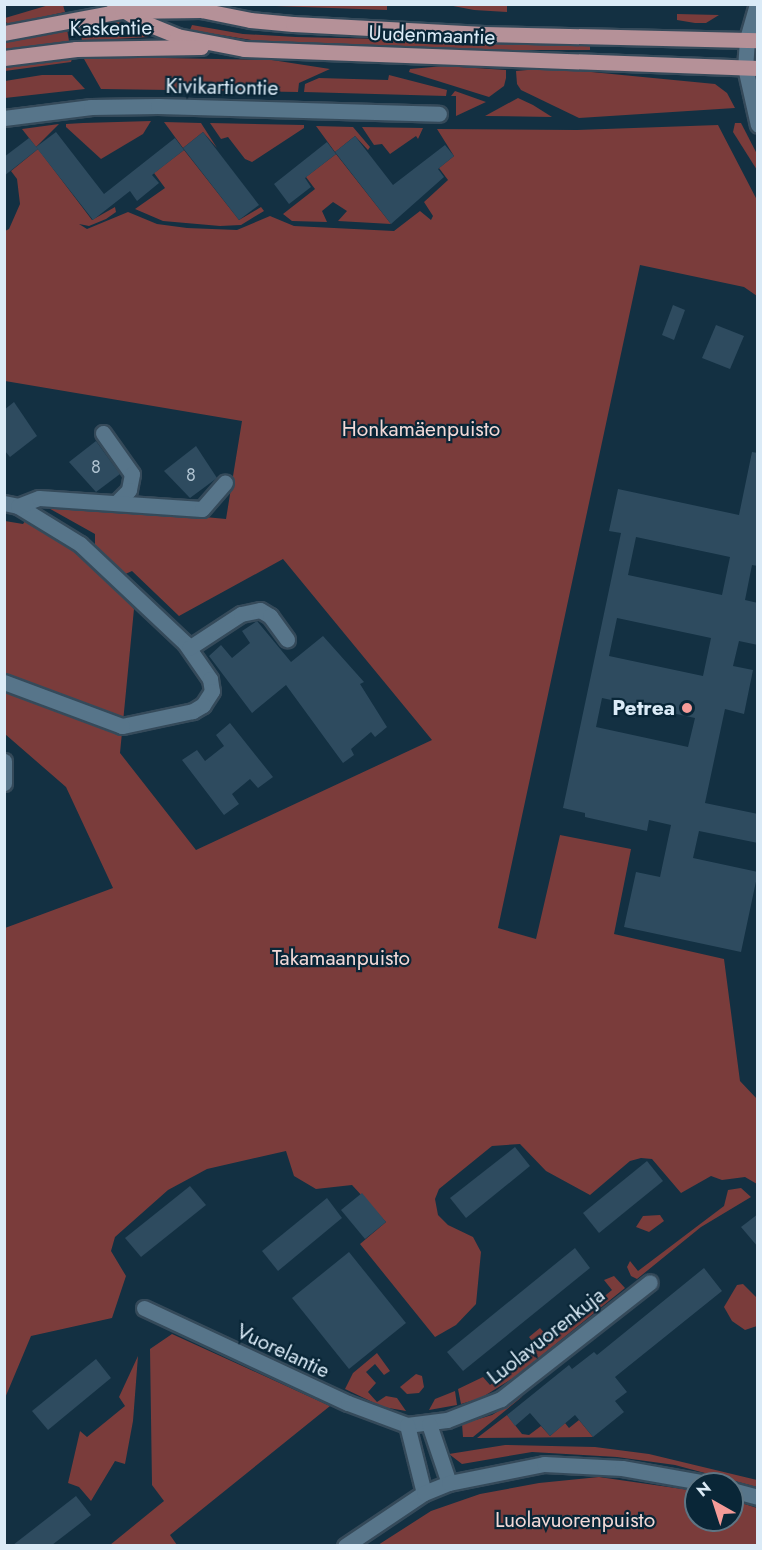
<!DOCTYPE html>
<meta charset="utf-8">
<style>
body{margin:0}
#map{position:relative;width:762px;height:1550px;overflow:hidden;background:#133042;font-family:Jost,sans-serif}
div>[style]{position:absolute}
.green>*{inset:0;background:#7a3c3b}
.building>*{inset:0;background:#2e4b5f}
.roads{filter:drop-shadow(2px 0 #354a5a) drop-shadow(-2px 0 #354a5a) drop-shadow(0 2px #354a5a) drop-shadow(0 -2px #354a5a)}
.minor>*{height:15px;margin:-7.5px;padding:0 7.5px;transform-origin:7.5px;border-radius:7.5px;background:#57758a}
.major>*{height:15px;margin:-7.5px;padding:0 7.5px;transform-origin:7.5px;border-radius:7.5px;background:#b59198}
.dots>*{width:16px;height:16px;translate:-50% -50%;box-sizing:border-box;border:3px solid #092637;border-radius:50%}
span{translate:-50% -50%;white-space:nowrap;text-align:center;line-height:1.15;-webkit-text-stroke:4.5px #092637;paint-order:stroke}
.number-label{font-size:18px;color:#b0c3d1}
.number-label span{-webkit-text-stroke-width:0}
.street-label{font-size:21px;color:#dbebf7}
.park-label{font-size:21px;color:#f3d9d7}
.poi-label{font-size:21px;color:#dbebf7;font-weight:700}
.right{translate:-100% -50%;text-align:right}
.frame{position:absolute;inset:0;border:6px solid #dbebf7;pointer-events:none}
.north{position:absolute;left:684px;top:1472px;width:60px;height:60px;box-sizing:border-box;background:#092637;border:2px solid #5d7584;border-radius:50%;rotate:321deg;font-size:16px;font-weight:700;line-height:24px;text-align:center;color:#dbebf7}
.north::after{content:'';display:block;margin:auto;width:21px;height:27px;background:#f59b98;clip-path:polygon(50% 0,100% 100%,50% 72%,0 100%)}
</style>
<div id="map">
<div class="green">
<div style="clip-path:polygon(49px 5px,63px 5px,65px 12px,10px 24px,5px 22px,5px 18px)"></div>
<div style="clip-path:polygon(246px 5px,304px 5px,387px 6px,387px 10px)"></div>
<div style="clip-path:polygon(448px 5px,507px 5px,507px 12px,474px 10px)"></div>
<div style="clip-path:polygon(677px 14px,719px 15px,706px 23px,695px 23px,677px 20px)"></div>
<div style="clip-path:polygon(117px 21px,149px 37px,82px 41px,80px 27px)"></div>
<div style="clip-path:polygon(192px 25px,243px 34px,296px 37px,590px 44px,590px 50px,492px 50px,258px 41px,190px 30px)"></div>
<div style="clip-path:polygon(67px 29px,69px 41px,5px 50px,5px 42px)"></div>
<div style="clip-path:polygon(112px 57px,272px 60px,330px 69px,299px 83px,298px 92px,101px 89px,84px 59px)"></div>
<div style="clip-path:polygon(72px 59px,71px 62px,5px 71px,5px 66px)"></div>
<div style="clip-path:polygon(444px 66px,506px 70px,506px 78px,504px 86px,489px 97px,409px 72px,410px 69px)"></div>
<div style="clip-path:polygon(550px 68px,715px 84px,727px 93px,735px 108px,579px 118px,521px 90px,517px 84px,516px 71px)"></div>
<div style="clip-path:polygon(42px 75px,72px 75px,85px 89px,5px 98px,5px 81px)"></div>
<div style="clip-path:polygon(389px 75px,447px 90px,446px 96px,304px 92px,305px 84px,319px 78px,388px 80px)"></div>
<div style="clip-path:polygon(455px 91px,486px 102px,456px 116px,456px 96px,451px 96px)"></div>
<div style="clip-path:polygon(518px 98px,533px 105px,552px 117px,485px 116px)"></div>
<div style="clip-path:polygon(151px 121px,143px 134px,101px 159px,66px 127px,66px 124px,83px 123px)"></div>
<div style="clip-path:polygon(164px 122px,201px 123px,217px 148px,203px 132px,183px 148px)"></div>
<div style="clip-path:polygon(210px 123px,304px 125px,304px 128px,252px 162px,245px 159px,228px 137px,221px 139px)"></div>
<div style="clip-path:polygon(735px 123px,741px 123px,757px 154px,757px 170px,733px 132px)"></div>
<div style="clip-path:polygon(59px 124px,36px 147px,22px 129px)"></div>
<div style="clip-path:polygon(718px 125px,757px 200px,757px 296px,744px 287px,640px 265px,498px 928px,536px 939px,560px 835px,631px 849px,614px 934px,724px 959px,740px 1081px,757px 1099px,757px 1184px,745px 1177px,722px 1180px,711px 1176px,681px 1193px,652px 1159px,641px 1158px,630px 1161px,590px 1195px,546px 1171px,520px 1144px,492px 1146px,439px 1189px,435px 1199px,438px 1215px,448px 1225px,473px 1237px,481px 1252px,476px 1304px,456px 1325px,435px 1337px,360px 1244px,386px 1222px,352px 1185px,316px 1189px,294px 1176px,286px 1151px,207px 1169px,168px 1190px,115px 1237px,111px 1251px,126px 1276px,112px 1318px,31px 1336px,5px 1398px,5px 928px,113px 888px,66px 787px,5px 734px,5px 521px,23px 524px,26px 520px,51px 533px,113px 584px,134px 609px,120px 753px,196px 850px,432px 740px,283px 559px,179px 616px,132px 571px,121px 576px,95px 551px,95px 534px,36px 501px,226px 519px,242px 421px,5px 381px,5px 231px,9px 229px,20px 204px,17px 179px,11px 171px,38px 149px,92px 220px,115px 207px,116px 212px,106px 219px,89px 226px,79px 224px,87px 229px,128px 212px,157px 224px,187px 228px,237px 230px,270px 216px,294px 226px,394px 231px,420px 211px,431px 220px,433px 216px,424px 202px,448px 180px,439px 168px,454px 156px,437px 129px,577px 130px)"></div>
<div style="clip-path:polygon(316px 126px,353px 127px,370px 147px,368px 150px,355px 136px,335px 152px)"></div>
<div style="clip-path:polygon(362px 127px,423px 128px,418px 139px,416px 136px,390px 154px,382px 144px,374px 145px)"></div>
<div style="clip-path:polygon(184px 150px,239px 220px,261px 207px,264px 211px,241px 225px,220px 226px,163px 221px,135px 209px,165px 188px,154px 173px)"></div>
<div style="clip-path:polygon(336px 154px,391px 224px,338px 221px,347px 211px,333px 202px,322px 211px,327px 222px,292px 221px,283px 214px,315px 189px,306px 177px)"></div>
<div style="clip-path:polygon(741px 1188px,751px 1197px,701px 1227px,637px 1279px,631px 1276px,627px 1267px,630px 1261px,638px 1271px,724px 1206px,728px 1190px)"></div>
<div style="clip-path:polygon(660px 1215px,664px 1221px,649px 1232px,636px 1227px,643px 1216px)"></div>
<div style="clip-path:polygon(614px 1276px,625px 1288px,515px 1377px,481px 1398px,461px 1404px,458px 1389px,483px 1377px,490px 1385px,516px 1367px,513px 1362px,535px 1345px,529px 1337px,540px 1328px,551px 1340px,612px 1290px,604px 1280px)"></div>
<div style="clip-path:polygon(743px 1284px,757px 1298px,757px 1326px,745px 1330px,732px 1321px,724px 1307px,737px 1285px)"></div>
<div style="clip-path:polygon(172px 1334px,330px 1406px,170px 1535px,177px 1545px,110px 1545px,164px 1501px,152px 1485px,150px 1349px)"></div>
<div style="clip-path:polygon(377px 1353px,390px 1371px,384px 1375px,375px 1364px,366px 1372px,376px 1383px,368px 1392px,377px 1402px,386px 1396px,397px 1398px,406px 1411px,383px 1407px,345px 1389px,353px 1373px)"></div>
<div style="clip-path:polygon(138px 1356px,133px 1421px,125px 1464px,115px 1461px,91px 1501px,79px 1487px,68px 1483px,80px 1431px,87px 1437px,125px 1406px,119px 1397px)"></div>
<div style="clip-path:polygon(416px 1374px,422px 1376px,424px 1387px,419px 1393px,407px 1394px,400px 1387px)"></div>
<div style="clip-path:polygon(455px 1391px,457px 1405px,429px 1410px,435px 1399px)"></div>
<div style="clip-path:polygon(523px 1396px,473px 1437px,463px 1437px,462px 1424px,492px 1415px)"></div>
<div style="clip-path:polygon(507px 1415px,522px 1434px,529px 1435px,541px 1426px,550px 1436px,565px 1423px,569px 1428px,579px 1420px,593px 1437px,477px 1438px)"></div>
<div style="clip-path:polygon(505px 1445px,595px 1447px,649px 1454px,757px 1480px,757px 1487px,675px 1465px,617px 1457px,532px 1452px,462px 1464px,449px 1454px)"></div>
<div style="clip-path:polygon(599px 1477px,696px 1491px,696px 1520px,732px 1520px,732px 1500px,757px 1508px,757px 1545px,378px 1545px,431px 1511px,480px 1494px,539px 1483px)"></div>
</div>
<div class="building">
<div style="clip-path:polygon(56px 132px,104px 194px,175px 138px,184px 150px,152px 175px,159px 183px,137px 201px,130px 191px,93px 220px,36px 147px)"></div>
<div style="clip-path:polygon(203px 132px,259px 205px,239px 220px,183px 148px)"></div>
<div style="clip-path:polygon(355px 136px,393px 185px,445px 145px,454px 156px,438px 169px,444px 177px,391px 224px,335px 152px)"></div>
<div style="clip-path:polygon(29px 138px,38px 149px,4px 176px,4px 157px)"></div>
<div style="clip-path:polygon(327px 142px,336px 154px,305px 178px,311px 187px,289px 204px,274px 184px)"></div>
<div style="clip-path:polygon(673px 305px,685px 310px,674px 340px,662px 335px)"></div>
<div style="clip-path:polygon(716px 325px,744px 336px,730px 369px,702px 358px)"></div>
<div style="clip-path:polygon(14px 402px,37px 436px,10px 457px,4px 450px,4px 410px)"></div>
<div style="clip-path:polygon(96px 441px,120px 474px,96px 492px,69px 462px)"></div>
<div style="clip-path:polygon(196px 446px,217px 478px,190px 498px,164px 471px)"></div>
<div style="clip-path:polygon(evenodd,752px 452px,758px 453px,758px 566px,752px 565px,745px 600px,758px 603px,758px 645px,739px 641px,733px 666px,753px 670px,744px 714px,725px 709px,705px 803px,758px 814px,758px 843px,699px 831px,693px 858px,758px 872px,741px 952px,624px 927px,636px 872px,660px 877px,671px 825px,649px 820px,647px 831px,585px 817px,585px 813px,563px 808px,621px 533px,609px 531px,618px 489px,739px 515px,752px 452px,636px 537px,730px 557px,722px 595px,628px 575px,636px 537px,752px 452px,617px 618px,711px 638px,703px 676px,609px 656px,617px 618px,752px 452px,602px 698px,695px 718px,688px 747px,596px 727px,602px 698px)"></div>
<div style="clip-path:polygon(257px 621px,291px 662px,323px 636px,364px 682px,360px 684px,387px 727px,375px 737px,371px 732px,351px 749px,354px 755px,343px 763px,286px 685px,252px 713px,209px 656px,221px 645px,232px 658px,250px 643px,242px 631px)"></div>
<div style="clip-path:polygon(230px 723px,273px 777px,258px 788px,250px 779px,232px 794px,239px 804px,224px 815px,182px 760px,197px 750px,205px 761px,224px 746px,216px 735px)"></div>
<div style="clip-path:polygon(515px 1147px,530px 1166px,466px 1218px,450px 1198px)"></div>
<div style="clip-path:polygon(647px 1161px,663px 1181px,599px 1233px,583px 1213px)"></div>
<div style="clip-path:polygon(190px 1186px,206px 1205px,141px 1257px,125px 1238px)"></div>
<div style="clip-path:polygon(362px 1193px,386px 1222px,365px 1239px,341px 1210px)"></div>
<div style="clip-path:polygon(327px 1198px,342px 1218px,278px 1271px,262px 1251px)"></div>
<div style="clip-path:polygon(758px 1214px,758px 1247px,741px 1227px)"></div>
<div style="clip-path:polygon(575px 1248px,590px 1268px,463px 1371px,447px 1352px)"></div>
<div style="clip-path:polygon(349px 1252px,406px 1323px,349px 1369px,292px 1298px)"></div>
<div style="clip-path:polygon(704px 1268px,722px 1291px,615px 1377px,627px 1392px,615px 1401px,624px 1412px,593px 1437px,575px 1415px,550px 1436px,530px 1413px,515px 1426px,507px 1415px,569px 1365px,572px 1369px,594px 1352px,597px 1355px)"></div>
<div style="clip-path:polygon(96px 1359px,111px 1378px,48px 1430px,32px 1411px)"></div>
<div style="clip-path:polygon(76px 1496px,91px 1515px,52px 1545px,13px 1545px)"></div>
</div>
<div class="roads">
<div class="minor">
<div style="left:757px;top:4px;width:37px;rotate:106deg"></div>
<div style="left:747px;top:40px;width:27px;rotate:94deg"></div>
<div style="left:745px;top:67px;width:59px;rotate:77.4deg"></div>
<div style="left:4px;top:118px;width:88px;rotate:-7.2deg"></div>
<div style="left:91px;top:107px;width:67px;rotate:-0.9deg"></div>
<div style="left:158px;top:106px;width:281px;rotate:1.6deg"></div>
<div style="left:103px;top:433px;width:50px;rotate:54.7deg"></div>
<div style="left:132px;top:474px;width:16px;rotate:101deg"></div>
<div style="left:129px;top:490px;width:18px;rotate:135deg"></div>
<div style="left:4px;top:503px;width:14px;rotate:12deg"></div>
<div style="left:18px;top:506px;width:73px;rotate:31.5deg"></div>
<div style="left:80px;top:544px;width:144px;rotate:43.3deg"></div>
<div style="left:185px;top:643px;width:44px;rotate:55.2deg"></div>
<div style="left:210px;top:679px;width:12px;rotate:81deg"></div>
<div style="left:212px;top:691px;width:17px;rotate:123deg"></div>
<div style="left:203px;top:705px;width:12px;rotate:149deg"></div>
<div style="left:193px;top:711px;width:73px;rotate:168.1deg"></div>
<div style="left:122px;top:726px;width:126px;rotate:-159.6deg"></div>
<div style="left:18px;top:506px;width:22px;rotate:-21deg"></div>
<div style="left:39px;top:498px;width:163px;rotate:3.9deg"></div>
<div style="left:202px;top:509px;width:35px;rotate:-49deg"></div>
<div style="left:189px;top:648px;width:62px;rotate:-33.2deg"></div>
<div style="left:241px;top:614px;width:19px;rotate:-12deg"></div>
<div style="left:260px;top:610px;width:12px;rotate:31deg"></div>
<div style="left:270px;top:616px;width:29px;rotate:54deg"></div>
<div style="left:4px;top:761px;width:22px;rotate:90deg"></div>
<div style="left:144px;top:1308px;width:225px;rotate:25deg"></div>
<div style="left:348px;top:1403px;width:63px;rotate:20.4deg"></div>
<div style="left:407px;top:1425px;width:40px;rotate:-7.1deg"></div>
<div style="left:447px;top:1420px;width:58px;rotate:-21.3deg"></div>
<div style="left:501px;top:1399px;width:189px;rotate:-38.1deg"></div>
<div style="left:429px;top:1424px;width:62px;rotate:71.3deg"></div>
<div style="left:407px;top:1425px;width:70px;rotate:76deg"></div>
<div style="left:732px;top:1490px;width:27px;rotate:15deg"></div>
<div style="left:345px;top:1546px;width:95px;rotate:-33.9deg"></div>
<div style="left:424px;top:1493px;width:27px;rotate:-22deg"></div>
<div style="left:449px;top:1483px;width:97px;rotate:-11.3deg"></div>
<div style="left:544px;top:1464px;width:78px;rotate:2.9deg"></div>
<div style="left:622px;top:1468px;width:91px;rotate:10.1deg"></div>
</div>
<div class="major">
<div style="left:114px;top:4px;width:34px;rotate:32deg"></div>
<div style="left:143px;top:22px;width:37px;rotate:22deg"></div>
<div style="left:177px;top:36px;width:68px;rotate:11deg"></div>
<div style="left:244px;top:49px;width:514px;rotate:2.12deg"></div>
<div style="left:191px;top:4px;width:12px;rotate:31deg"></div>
<div style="left:201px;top:10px;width:50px;rotate:11.5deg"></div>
<div style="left:250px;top:20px;width:43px;rotate:5.3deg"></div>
<div style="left:293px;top:24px;width:191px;rotate:3deg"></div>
<div style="left:484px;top:34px;width:274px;rotate:1.3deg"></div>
<div style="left:4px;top:33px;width:120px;rotate:-10.6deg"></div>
<div style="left:122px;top:11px;width:79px;rotate:-0.7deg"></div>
<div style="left:4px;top:58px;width:73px;rotate:-7.1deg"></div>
<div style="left:76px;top:49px;width:125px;rotate:-0.9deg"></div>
</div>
</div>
<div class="dots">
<div style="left:687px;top:708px;background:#f59b98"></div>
</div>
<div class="number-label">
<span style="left:96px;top:467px">8</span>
<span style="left:191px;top:475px">8</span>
</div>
<div class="street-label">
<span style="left:111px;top:28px;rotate:-1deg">Kaskentie</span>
<span style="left:432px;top:35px;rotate:2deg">Uudenmaantie</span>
<span style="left:222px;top:87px;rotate:1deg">Kivikartiontie</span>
<span style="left:546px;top:1336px;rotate:-38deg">Luolavuorenkuja</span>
<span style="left:283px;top:1351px;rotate:25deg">Vuorelantie</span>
</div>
<div class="park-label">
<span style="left:421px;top:429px">Honkamäenpuisto</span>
<span style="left:341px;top:958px">Takamaanpuisto</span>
<span style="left:575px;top:1520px">Luolavuorenpuisto</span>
</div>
<div class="poi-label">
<span class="right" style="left:675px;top:708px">Petrea</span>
</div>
<div class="frame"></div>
<div class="north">N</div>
</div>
